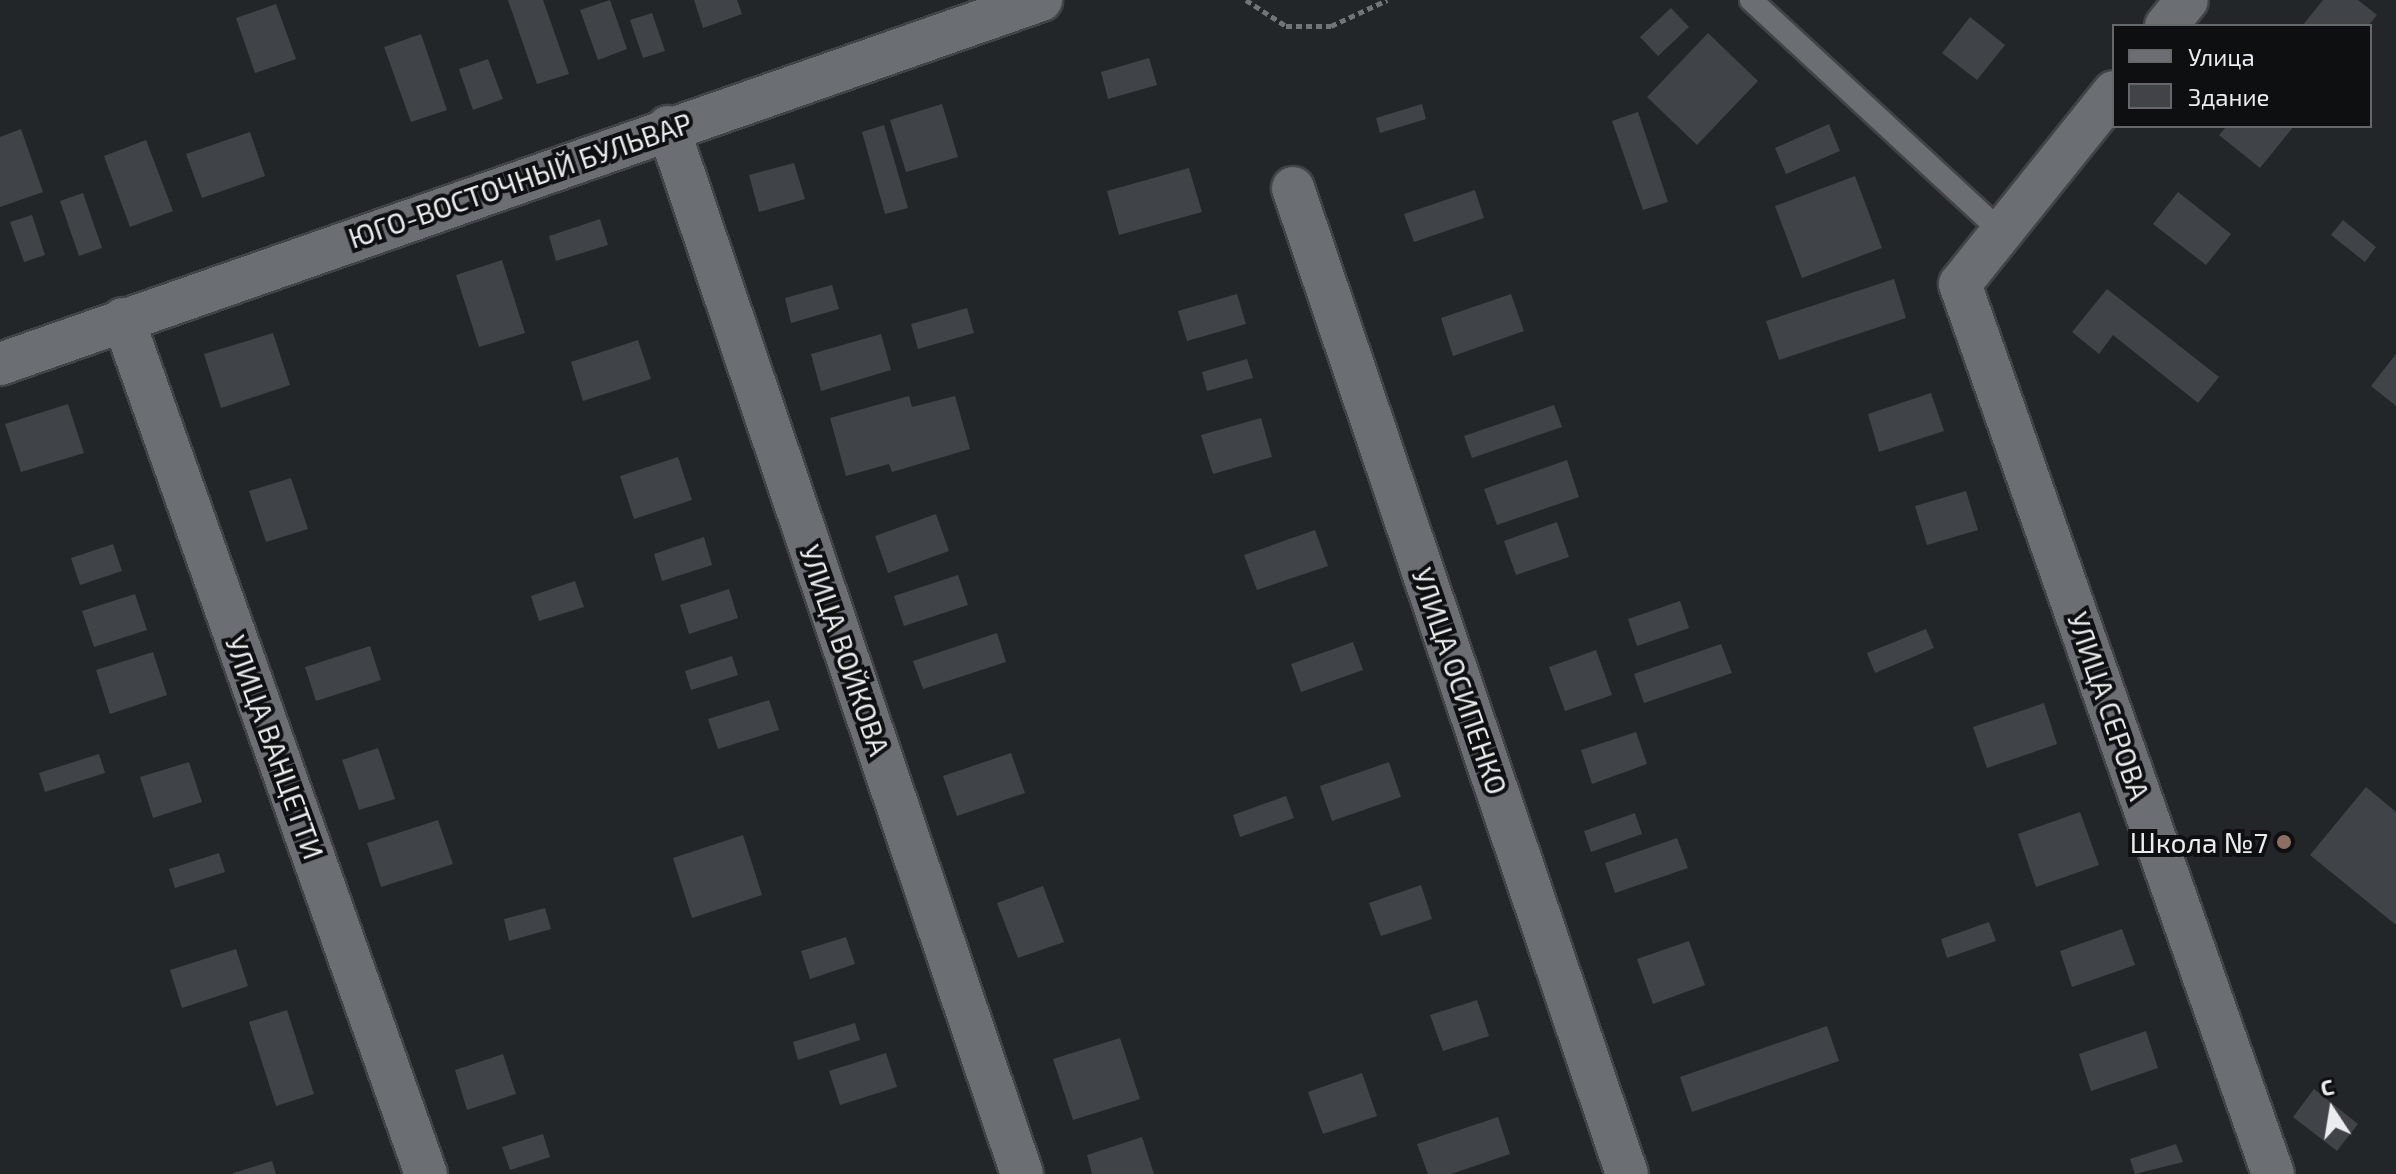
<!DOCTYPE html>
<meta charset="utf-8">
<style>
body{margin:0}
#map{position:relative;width:2396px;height:1174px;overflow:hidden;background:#232629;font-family:"Exo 2",sans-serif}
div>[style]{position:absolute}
.building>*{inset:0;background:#404347}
.path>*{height:5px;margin-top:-2.5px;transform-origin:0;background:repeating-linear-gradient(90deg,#727577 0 6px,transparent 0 10px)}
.roads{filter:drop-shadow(2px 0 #414447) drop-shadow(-2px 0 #414447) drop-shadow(0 2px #414447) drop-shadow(0 -2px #414447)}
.service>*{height:22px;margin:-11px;padding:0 11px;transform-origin:11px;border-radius:11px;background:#6b6f73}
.minor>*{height:42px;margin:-21px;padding:0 21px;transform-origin:21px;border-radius:21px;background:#6b6f73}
.dots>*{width:22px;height:22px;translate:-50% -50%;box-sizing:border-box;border:4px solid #0d0f10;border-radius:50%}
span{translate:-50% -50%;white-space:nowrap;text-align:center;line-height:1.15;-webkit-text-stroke:8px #0d0f10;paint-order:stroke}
.street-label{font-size:28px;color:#eaecee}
.poi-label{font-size:28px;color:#eaecee}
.right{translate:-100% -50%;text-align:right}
.legend{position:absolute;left:2112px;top:24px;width:260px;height:104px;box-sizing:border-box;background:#0d0f10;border:2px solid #656769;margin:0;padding:10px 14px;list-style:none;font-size:24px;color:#eaecee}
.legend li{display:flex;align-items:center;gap:16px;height:40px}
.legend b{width:40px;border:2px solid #656769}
.north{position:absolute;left:2292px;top:1070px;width:80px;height:80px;-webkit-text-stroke:6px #0d0f10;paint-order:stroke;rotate:348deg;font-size:22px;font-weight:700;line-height:32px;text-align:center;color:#eaecee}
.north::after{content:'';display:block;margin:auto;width:28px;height:36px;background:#eaecee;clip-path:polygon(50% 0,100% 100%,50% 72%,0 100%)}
</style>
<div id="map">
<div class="building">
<div style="clip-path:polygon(508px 0,543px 0,569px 74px,537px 84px)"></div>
<div style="clip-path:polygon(610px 0,627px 49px,598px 60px,580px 10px)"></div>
<div style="clip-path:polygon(694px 0,737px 0,742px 14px,703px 28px)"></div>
<div style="clip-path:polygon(2323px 0,2358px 0,2377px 15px,2368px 26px,2302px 26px)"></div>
<div style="clip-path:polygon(276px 4px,296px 59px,255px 73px,236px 18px)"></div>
<div style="clip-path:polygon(1671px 8px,1689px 27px,1658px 56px,1640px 37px)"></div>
<div style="clip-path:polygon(652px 13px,665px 51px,643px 58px,630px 20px)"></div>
<div style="clip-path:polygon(1970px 17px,2005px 45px,1977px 80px,1942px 53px)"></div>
<div style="clip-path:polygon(1708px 33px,1758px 81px,1697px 145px,1647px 97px)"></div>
<div style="clip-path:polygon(421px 34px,447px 110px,411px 122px,384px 47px)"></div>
<div style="clip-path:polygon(1149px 58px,1157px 85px,1108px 99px,1101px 72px)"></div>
<div style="clip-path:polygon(488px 59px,503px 99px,473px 110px,459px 69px)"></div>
<div style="clip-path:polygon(942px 104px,958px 157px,906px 172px,890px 120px)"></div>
<div style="clip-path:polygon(1422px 104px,1426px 119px,1380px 133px,1376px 118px)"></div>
<div style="clip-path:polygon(1638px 112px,1668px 202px,1643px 210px,1612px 121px)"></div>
<div style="clip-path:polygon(1829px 124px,1840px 151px,1786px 174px,1775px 148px)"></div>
<div style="clip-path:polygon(884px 125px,908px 208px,885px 214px,862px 132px)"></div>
<div style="clip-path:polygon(2227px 126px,2294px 126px,2260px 168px,2219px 135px)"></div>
<div style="clip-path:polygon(21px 129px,43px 192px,0 207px,0 137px)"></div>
<div style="clip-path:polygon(250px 132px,265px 176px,202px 198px,186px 154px)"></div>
<div style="clip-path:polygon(146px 140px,173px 211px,130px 227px,104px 156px)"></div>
<div style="clip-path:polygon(794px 163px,805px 199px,759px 212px,749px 175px)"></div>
<div style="clip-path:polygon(1189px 168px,1202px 212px,1119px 235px,1107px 191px)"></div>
<div style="clip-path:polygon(1855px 176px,1882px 248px,1802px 278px,1775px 206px)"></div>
<div style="clip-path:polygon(1475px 190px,1484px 218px,1414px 242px,1404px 214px)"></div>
<div style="clip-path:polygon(2178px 192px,2231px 234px,2206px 265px,2153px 224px)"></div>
<div style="clip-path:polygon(83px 193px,102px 248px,79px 256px,60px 201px)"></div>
<div style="clip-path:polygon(32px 215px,45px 255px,24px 262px,10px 222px)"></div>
<div style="clip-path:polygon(600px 219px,608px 245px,556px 261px,549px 236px)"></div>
<div style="clip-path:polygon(2343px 220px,2376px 247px,2365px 262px,2331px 235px)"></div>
<div style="clip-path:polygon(502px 260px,525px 333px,479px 347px,456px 275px)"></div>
<div style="clip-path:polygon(1894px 279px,1906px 318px,1779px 360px,1766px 321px)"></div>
<div style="clip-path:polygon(832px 285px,839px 309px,791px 323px,785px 298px)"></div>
<div style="clip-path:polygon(2107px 289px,2219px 377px,2198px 403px,2113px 335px,2099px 354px,2072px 332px)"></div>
<div style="clip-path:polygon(1237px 294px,1246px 324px,1187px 341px,1178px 311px)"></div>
<div style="clip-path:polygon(1511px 294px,1524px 331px,1453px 356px,1441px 318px)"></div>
<div style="clip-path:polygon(967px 308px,974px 333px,918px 349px,911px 324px)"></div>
<div style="clip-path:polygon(273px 333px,290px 385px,221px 408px,204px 354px)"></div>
<div style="clip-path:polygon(881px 334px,891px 370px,821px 391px,811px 354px)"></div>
<div style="clip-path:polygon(638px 340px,651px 379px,583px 401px,571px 362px)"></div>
<div style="clip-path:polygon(2396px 354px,2396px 406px,2371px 386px)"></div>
<div style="clip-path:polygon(1247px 359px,1253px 378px,1207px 391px,1202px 372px)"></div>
<div style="clip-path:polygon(1931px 393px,1944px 431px,1879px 452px,1868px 414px)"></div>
<div style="clip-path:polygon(909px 396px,912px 407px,955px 396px,970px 449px,892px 472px,889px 464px,846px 476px,830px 418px)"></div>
<div style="clip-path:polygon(68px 404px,84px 453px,21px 472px,5px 424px)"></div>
<div style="clip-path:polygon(1554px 405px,1562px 427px,1472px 458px,1464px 436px)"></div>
<div style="clip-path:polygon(1261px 418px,1272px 457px,1213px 474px,1201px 435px)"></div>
<div style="clip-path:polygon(678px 457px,692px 500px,634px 519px,620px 476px)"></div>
<div style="clip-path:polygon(1567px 460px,1579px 497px,1497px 525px,1484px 489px)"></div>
<div style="clip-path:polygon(291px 478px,308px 529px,266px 542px,249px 491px)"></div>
<div style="clip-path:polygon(1966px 491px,1978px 530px,1927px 545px,1915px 506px)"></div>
<div style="clip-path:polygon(936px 514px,949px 551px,888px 573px,875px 536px)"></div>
<div style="clip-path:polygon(1557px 522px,1569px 557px,1516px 575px,1504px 541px)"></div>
<div style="clip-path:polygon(1315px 530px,1328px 566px,1257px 590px,1244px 555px)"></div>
<div style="clip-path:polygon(704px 537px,712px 565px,662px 581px,654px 554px)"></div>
<div style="clip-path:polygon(113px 544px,122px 571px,80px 585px,71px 558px)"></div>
<div style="clip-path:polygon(958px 575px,968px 605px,904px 626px,894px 596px)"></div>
<div style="clip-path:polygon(575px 581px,584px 607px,539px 621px,531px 596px)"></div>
<div style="clip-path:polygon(729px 589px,738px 618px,689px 634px,680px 605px)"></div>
<div style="clip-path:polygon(135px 594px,147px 630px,94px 647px,82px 611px)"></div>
<div style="clip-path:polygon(1680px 601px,1689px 628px,1637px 646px,1628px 619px)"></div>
<div style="clip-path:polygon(1926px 629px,1934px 648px,1875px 673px,1867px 653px)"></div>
<div style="clip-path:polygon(997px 633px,1006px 662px,923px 689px,913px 661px)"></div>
<div style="clip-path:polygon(1353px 642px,1363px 670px,1301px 692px,1291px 664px)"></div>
<div style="clip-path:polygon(1721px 644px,1732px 673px,1644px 703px,1634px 674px)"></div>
<div style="clip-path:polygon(370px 646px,381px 680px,316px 701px,305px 667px)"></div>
<div style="clip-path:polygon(1596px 650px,1612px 695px,1565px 711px,1549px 667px)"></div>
<div style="clip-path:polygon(153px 652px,167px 695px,110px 714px,96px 670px)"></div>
<div style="clip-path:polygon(732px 656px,738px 675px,691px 690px,685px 671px)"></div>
<div style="clip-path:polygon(769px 700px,779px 730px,718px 749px,708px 719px)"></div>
<div style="clip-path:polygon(2044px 703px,2057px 744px,1987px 768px,1973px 727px)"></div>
<div style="clip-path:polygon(1636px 732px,1647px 764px,1592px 784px,1581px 750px)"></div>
<div style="clip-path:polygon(378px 748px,395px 799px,359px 810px,342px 760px)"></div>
<div style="clip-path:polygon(1011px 753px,1025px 793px,957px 816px,943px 776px)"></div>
<div style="clip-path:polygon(99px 754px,105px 773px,45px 792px,39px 773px)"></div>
<div style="clip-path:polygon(189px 762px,202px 802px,153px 818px,140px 777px)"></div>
<div style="clip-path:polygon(1389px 762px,1401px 797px,1332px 821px,1320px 786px)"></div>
<div style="clip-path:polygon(2366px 787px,2396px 812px,2396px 925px,2310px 855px)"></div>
<div style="clip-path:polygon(1286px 796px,1294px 818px,1240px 837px,1233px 815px)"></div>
<div style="clip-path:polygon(2080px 812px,2099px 865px,2036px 887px,2018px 834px)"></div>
<div style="clip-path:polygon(1635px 813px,1642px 834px,1591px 852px,1584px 831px)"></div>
<div style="clip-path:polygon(438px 820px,453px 864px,381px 887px,367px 843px)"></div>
<div style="clip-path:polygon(743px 835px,762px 895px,692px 918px,673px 858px)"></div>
<div style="clip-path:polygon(1677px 838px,1688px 868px,1615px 893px,1605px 863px)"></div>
<div style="clip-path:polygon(219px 853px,225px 872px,175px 888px,169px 869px)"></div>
<div style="clip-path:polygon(1421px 885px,1432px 919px,1381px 936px,1369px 903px)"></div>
<div style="clip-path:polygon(1043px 886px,1064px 942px,1018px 958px,997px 903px)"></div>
<div style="clip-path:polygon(545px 908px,551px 929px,509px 941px,504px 919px)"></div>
<div style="clip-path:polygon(1989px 922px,1996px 941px,1947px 958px,1941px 939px)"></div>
<div style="clip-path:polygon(2122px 929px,2135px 965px,2072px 987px,2060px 951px)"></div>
<div style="clip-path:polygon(846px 937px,855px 964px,810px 979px,801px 951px)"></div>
<div style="clip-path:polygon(1689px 941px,1705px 985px,1653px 1004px,1637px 959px)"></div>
<div style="clip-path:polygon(236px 949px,248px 986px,182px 1008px,170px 970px)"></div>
<div style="clip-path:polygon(1477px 1000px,1489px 1036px,1443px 1051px,1430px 1015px)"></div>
<div style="clip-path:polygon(287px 1010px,314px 1094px,276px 1106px,249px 1022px)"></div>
<div style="clip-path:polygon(855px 1023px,860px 1040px,798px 1060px,793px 1042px)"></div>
<div style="clip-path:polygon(1827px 1026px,1839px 1061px,1692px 1112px,1680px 1077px)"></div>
<div style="clip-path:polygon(2146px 1031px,2158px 1068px,2091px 1091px,2079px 1054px)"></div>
<div style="clip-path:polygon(1120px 1038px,1140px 1099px,1073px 1120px,1053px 1059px)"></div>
<div style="clip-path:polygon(886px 1053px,897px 1087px,840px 1105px,829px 1071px)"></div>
<div style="clip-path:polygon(503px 1054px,516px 1094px,467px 1110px,455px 1070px)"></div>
<div style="clip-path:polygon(1362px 1073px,1377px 1116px,1323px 1134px,1308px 1092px)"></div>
<div style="clip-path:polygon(2314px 1089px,2358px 1124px,2337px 1151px,2293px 1117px)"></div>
<div style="clip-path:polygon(1498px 1117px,1510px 1154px,1451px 1174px,1428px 1174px,1417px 1144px)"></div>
<div style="clip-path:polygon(543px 1134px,550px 1157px,510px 1170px,502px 1147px)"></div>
<div style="clip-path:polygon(1142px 1137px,1154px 1174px,1092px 1174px,1087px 1155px)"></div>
<div style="clip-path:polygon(2176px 1144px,2183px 1162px,2135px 1174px,2130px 1159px)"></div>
<div style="clip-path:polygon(272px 1161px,276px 1174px,233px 1174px,233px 1173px)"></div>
</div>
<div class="path">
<div style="left:1246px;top:0;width:48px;rotate:33deg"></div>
<div style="left:1286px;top:26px;width:45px"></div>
<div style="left:1331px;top:26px;width:62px;rotate:-24.9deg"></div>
</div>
<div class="roads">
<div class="service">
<div style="left:1751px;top:0;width:343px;rotate:42.8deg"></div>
</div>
<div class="minor">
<div style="left:2166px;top:26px;width:33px;rotate:-51deg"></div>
<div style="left:2114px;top:92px;width:246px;rotate:128.7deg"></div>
<div style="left:1960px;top:284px;width:943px;rotate:70.62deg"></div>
<div style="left:668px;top:127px;width:1105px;rotate:71.32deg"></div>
<div style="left:1293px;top:188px;width:1041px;rotate:71.29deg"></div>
<div style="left:123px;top:319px;width:907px;rotate:70.49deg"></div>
<div style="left:0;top:364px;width:1103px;rotate:-19.27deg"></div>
</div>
</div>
<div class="dots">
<div style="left:2284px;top:842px;background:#8d6e63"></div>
</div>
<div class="street-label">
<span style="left:520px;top:180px;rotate:-19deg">ЮГО-ВОСТОЧНЫЙ БУЛЬВАР</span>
<span style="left:845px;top:650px;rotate:71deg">УЛИЦА ВОЙКОВА</span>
<span style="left:1460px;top:681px;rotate:71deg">УЛИЦА ОСИПЕНКО</span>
<span style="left:2109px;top:706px;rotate:71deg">УЛИЦА СЕРОВА</span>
<span style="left:275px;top:747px;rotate:70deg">УЛИЦА ВАНЦЕТТИ</span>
</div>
<div class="poi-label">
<span class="right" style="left:2268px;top:842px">Школа №7</span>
</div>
<ul class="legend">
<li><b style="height:10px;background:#6b6f73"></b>Улица</li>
<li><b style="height:22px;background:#404347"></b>Здание</li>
</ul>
<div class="north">С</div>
</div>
